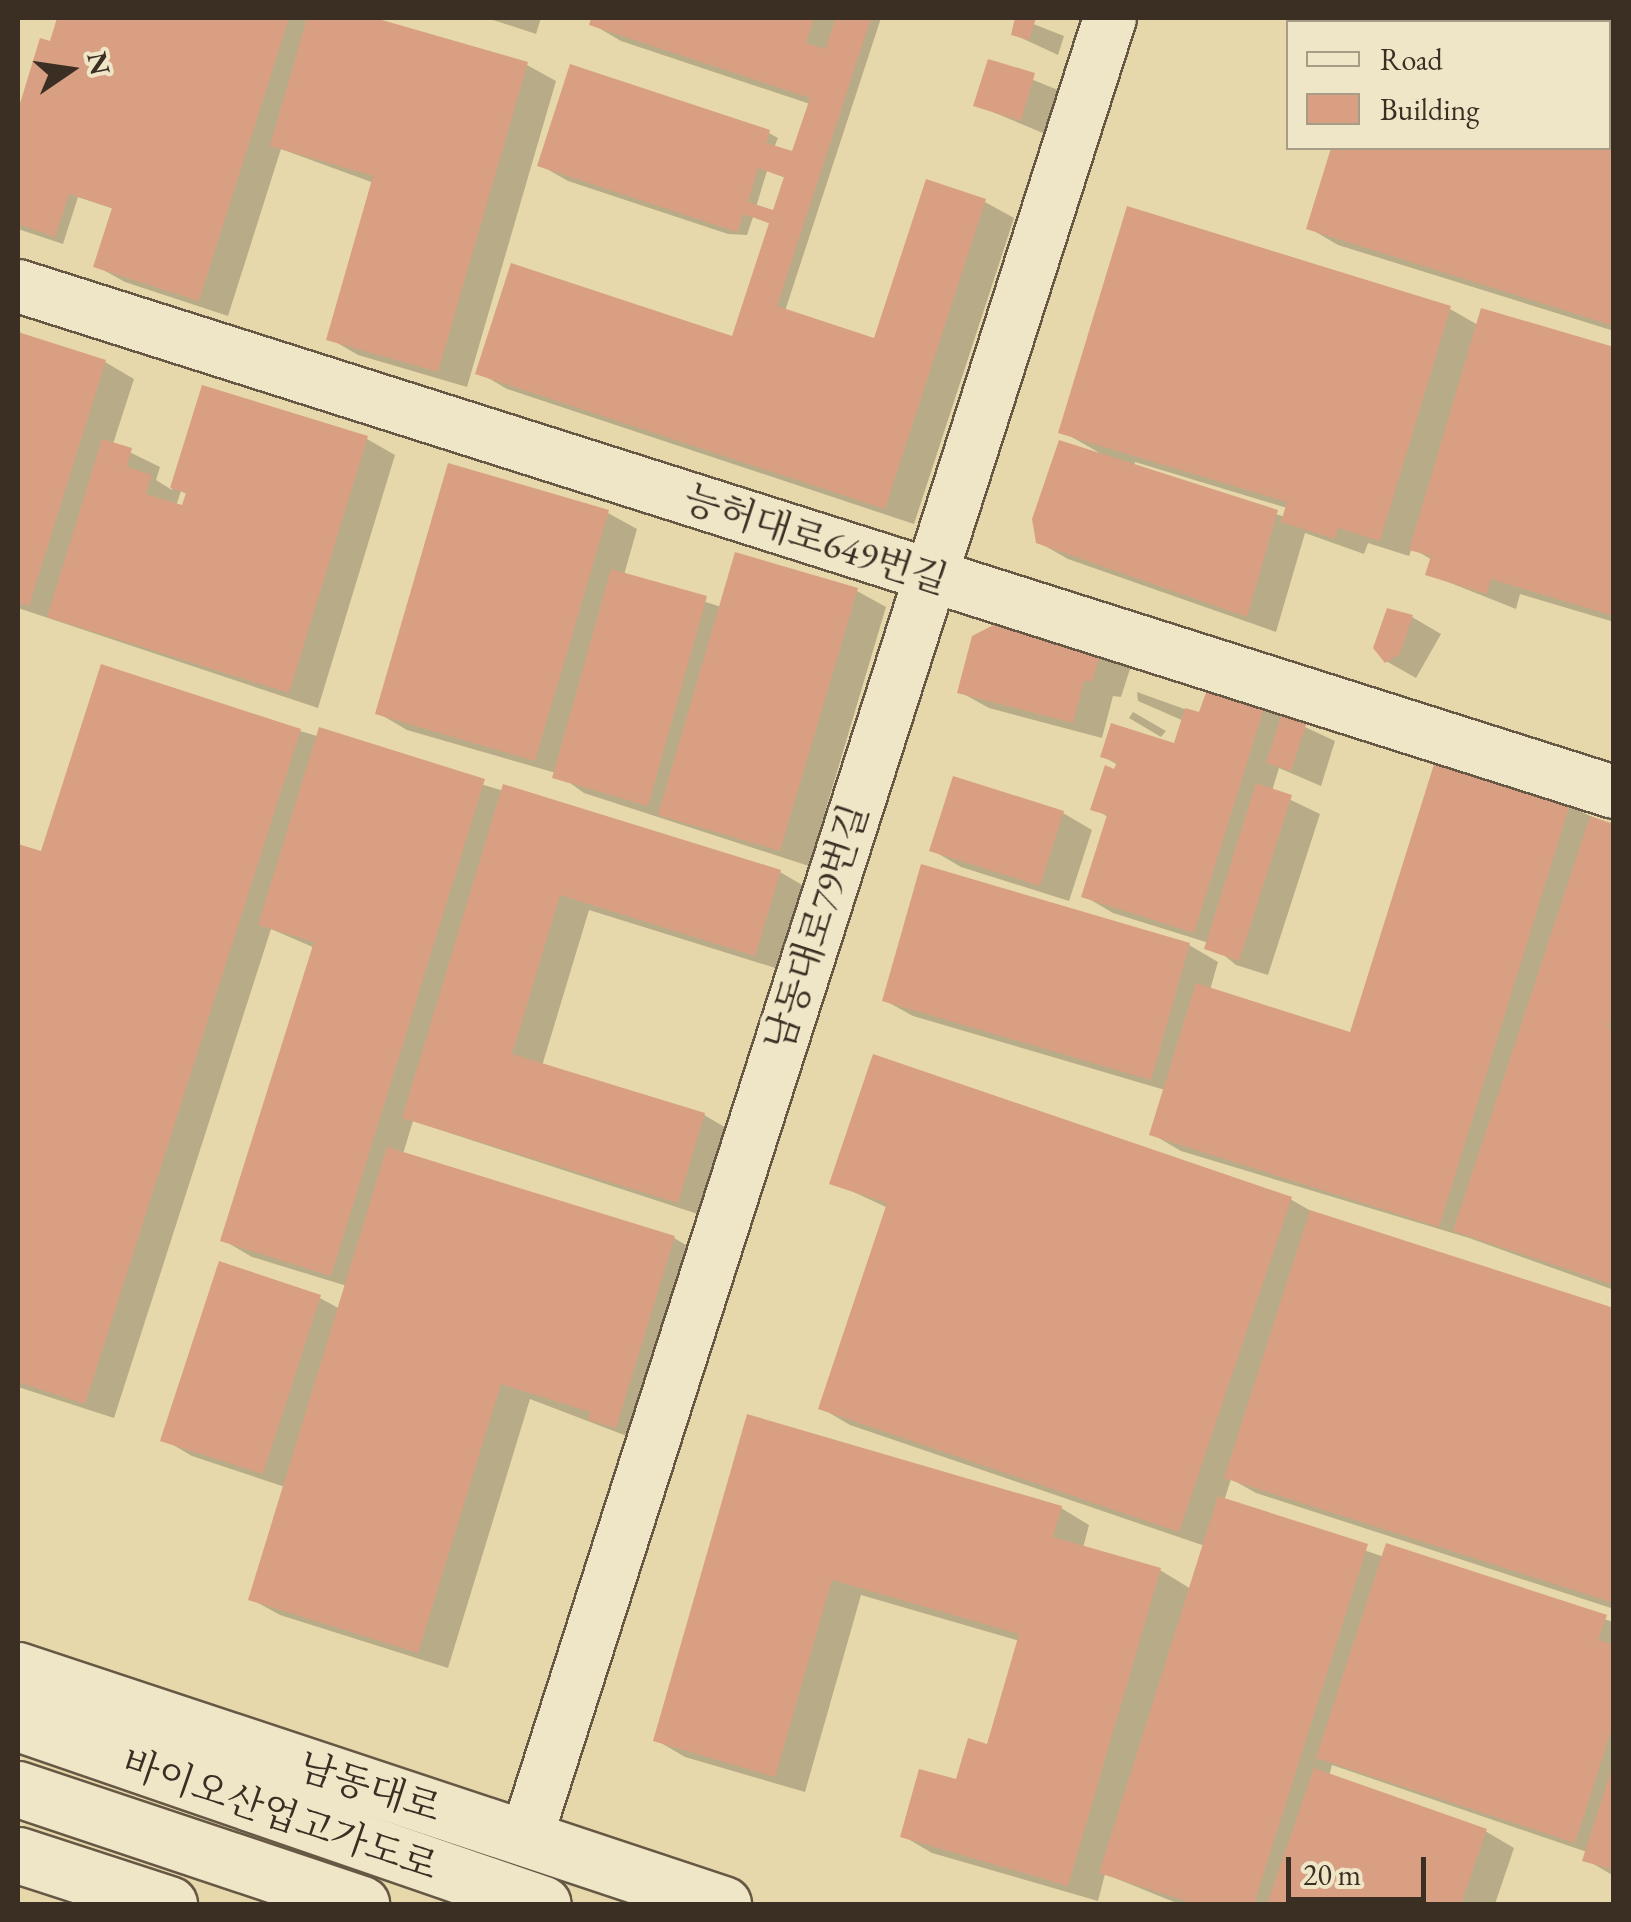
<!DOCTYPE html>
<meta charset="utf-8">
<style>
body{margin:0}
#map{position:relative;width:1631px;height:1922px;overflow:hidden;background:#e6d8aa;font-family:"EB Garamond","Noto Serif KR",serif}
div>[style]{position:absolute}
.shadow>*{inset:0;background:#0003}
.building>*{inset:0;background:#d99f83}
.roads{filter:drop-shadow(2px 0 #665845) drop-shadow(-2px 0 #665845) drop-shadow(0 2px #665845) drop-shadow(0 -2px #665845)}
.street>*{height:52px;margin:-26px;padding:0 26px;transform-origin:26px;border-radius:26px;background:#efe6c8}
.secondary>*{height:55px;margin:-27.5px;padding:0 27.5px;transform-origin:27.5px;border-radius:27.5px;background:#efe6c8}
span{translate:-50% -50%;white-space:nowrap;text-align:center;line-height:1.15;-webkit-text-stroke:10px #efe6c8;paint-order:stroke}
.street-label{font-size:38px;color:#3b2e23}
.frame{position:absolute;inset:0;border:20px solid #3b2e23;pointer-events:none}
.legend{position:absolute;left:1286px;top:20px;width:325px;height:130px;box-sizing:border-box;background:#efe6c8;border:2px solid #a79c86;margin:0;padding:12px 18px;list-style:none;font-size:30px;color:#3b2e23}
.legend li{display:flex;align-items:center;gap:20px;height:50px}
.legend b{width:50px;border:2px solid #a79c86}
.north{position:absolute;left:20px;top:20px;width:100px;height:100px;-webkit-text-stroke:8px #efe6c8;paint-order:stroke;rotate:77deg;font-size:28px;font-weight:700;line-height:40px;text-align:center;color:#3b2e23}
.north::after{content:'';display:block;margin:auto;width:35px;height:45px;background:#3b2e23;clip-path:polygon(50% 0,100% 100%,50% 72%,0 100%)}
.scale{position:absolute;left:1286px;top:1857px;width:140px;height:45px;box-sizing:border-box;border:5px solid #3b2e23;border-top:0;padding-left:12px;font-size:30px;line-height:35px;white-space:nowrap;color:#3b2e23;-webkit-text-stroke:8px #efe6c8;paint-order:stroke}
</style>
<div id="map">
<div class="shadow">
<div style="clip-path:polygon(60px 18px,366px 18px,527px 65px,556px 81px,467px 387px,358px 355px,329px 338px,374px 183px,281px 149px,228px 316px,125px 282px,96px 266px,114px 209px,78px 197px,63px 244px,18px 229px,18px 118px,42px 41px,51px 44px)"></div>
<div style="clip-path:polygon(487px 18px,541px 18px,536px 34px)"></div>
<div style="clip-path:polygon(evenodd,594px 18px,881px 18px,785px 311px,875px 341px,985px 202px,1014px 218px,914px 524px,507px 389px,478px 372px,744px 343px,771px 224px,753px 217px,747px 235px,728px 234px,568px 181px,540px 165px,769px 133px,778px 138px,774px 148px,794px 154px,810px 104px,621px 41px,592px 24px,594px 18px,767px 171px,786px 178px,774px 213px,756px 207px,767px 171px)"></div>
<div style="clip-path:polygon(1018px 18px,1064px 36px,1058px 55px,1013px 34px)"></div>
<div style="clip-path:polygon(1374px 18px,1614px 18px,1614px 331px,1338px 245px,1309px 228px,1334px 148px,1608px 148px,1608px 22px,1373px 22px)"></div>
<div style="clip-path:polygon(989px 62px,1063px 92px,1050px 136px,976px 105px)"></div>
<div style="clip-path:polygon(evenodd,1129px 209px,1450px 309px,1478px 325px,1614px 350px,1614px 622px,1520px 594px,1516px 609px,1428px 574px,1432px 560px,1412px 548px,1409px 556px,1368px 543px,1364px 554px,1305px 533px,1276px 632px,1068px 559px,1038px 542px,1098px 452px,1061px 431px,1129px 209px,1135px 462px,1287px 508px,1285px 517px,1134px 467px,1135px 462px)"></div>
<div style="clip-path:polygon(evenodd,18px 335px,105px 362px,134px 379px,113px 444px,160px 467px,156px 480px,172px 490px,203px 388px,367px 439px,395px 455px,318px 708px,18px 608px,18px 335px,181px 491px,188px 495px,184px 508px,176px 506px,181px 491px)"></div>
<div style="clip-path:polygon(608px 513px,637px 529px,624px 575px,721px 607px,857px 591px,886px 607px,809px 866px,584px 793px,556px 773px,407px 730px,378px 713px)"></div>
<div style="clip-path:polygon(1412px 617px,1441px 634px,1416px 678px,1386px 661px)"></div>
<div style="clip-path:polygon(1011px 618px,1131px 666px,1121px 697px,1113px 696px,1102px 738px,989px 708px,960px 692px)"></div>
<div style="clip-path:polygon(1137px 692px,1201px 715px,1264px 708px,1335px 741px,1321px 786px,1279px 768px,1272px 791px,1320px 814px,1268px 975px,1236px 965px,1209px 943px,1113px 913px,1084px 896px,1108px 817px,1093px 808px,1118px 765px,1102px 756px,1176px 746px,1184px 721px,1138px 701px)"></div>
<div style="clip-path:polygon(1133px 712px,1166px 731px,1161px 737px,1129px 718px)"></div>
<div style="clip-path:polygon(300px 731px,780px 872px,809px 889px,785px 971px,589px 910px,542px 1066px,704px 1115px,733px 1132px,707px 1217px,413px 1121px,403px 1154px,674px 1238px,703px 1255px,645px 1443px,530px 1399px,448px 1668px,280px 1615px,251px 1599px,285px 1487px,192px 1456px,163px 1439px,320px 1298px,340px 1309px,347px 1286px,252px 1257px,223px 1240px,315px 948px,271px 929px,114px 1418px,18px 1387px,18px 846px,42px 855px)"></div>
<div style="clip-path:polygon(1569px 806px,1614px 827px,1614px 1290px,1469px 1238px,1181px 1151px,1152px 1134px,1165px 1090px,913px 1016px,884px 1000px,1189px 945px,1218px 962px,1210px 990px,1352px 1035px)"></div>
<div style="clip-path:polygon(1063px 813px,1092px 830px,1069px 901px,961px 867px,932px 850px)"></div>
<div style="clip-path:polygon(832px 1182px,1290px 1199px,1318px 1215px,1614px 1311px,1614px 1609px,1256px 1493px,1231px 1479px,1224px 1501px,1384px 1557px,1614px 1622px,1614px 1876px,1585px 1859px,1587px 1852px,1332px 1765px,1329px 1776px,1485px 1831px,1514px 1848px,1495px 1904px,1179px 1904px,1105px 1874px,1098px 1901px,932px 1853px,903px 1836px,989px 1747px,1020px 1641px,861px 1595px,805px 1792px,685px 1757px,656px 1740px,749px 1417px,1061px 1508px,1089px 1525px,1083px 1548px,1160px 1570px,1191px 1589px,1205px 1546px,850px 1425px,821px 1408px,888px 1208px)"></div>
</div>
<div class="building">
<div style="clip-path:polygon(57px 18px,289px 18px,199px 301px,93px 267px,112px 208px,69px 194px,55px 237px,18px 224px,18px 110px,40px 38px,50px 41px)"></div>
<div style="clip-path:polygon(307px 18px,375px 18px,528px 62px,438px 372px,326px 340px,373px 176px,270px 146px)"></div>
<div style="clip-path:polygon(evenodd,591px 18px,814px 18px,806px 43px,825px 49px,836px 18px,871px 18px,777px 306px,874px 338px,926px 179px,986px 199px,885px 509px,475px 374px,511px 263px,732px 336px,769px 223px,744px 214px,737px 232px,537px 166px,570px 64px,770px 130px,766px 143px,792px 151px,810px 98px,589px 25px,591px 18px,758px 168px,784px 177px,773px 210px,748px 202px,758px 168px)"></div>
<div style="clip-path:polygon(1015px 18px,1036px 18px,1029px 40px,1011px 35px)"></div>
<div style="clip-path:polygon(1372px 18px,1614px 18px,1614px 326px,1306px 229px,1331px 148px,1608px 148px,1608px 22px,1370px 22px)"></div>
<div style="clip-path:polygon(988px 59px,1035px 73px,1021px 121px,973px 106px)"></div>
<div style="clip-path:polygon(1127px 206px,1451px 306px,1380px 541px,1338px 528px,1335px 539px,1281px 522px,1287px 502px,1058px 433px)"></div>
<div style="clip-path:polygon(1481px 308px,1614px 347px,1614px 616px,1491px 579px,1487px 594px,1425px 575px,1431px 556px,1409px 550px)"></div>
<div style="clip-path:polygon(18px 332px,106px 360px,29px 606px,18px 603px)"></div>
<div style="clip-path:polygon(202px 385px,368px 436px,289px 693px,47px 617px,102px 439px,132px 448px,127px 467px,152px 475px,146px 494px,182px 505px,186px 493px,170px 488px)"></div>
<div style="clip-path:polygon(1059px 440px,1278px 510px,1247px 617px,1036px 543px,1032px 519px)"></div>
<div style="clip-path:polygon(448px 463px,609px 510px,535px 761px,375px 714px)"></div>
<div style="clip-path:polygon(735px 552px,858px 588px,780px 851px,658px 815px)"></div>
<div style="clip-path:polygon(611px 569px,707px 596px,648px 806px,552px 778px)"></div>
<div style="clip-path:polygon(1387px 608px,1413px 615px,1400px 654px,1385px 663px,1373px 648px)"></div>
<div style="clip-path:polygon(1011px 616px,1103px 647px,1092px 681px,1084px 681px,1073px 723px,957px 693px,972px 636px)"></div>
<div style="clip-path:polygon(101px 664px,301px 729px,85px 1404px,18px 1382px,18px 844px,41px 851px)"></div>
<div style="clip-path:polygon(1208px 687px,1265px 705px,1194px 933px,1081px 897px,1107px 815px,1090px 810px,1105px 765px,1114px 769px,1117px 762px,1100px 757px,1111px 723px,1174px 743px,1185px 708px,1199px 712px)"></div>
<div style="clip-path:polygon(1282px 714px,1307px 722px,1291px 771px,1266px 763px)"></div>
<div style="clip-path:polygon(319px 727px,485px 779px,331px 1276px,220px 1241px,314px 942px,258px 925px)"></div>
<div style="clip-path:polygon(1435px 761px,1570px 804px,1439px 1227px,1149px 1135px,1196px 983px,1350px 1032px)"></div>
<div style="clip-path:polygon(953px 776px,1064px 811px,1040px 886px,929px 851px)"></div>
<div style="clip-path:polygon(1256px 783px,1292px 795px,1239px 961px,1204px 949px)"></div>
<div style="clip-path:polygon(503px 784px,781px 870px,755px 956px,560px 895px,512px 1054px,705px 1113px,678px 1203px,402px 1118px)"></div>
<div style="clip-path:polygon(1590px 816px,1614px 824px,1614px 1010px,1608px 1028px,1614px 1030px,1614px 1285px,1453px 1231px)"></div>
<div style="clip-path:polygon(921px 864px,1190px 943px,1151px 1080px,882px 1001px)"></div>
<div style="clip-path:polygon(873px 1054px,1292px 1197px,1179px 1532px,818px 1409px,887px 1203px,829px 1184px)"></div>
<div style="clip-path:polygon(387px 1147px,675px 1236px,616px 1428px,588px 1420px,590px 1412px,501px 1384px,418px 1653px,248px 1600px)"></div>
<div style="clip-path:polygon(1310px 1210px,1614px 1308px,1614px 1603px,1224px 1478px)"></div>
<div style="clip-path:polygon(219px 1261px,321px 1295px,263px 1474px,160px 1441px)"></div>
<div style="clip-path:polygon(747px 1414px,1062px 1506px,1053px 1537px,1161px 1568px,1068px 1886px,900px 1837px,919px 1769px,956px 1779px,968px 1738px,987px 1744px,1019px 1634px,832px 1580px,775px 1777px,653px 1741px)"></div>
<div style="clip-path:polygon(1218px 1496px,1368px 1544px,1254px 1904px,1195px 1904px,1099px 1873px)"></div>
<div style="clip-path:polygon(1386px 1543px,1607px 1615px,1598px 1640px,1614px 1645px,1614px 1722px,1575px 1843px,1316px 1758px)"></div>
<div style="clip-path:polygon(1614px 1761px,1614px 1870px,1582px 1861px)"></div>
<div style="clip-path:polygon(1314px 1768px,1487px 1829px,1461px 1904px,1267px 1904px)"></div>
</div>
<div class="roads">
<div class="street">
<div style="left:18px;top:286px;width:1674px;rotate:17.59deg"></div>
<div style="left:526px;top:1838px;width:1911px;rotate:-72.21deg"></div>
</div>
<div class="secondary">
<div style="left:18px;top:1670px;width:743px;rotate:18.36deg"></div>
<div style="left:18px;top:1723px;width:555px;rotate:19.02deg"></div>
<div style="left:18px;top:1789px;width:362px;rotate:18.5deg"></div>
<div style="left:18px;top:1855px;width:159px;rotate:18deg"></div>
</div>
</div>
<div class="street-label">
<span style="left:816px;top:539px;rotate:18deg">능허대로649번길</span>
<span style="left:816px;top:927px;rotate:-72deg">남동대로79번길</span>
<span style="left:370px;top:1787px;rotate:18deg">남동대로</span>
<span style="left:280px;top:1814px;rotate:19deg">바이오산업고가도로</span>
</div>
<div class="frame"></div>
<ul class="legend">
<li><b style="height:12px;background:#efe6c8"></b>Road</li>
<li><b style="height:28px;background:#d99f83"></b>Building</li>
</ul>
<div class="north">N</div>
<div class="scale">20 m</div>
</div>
